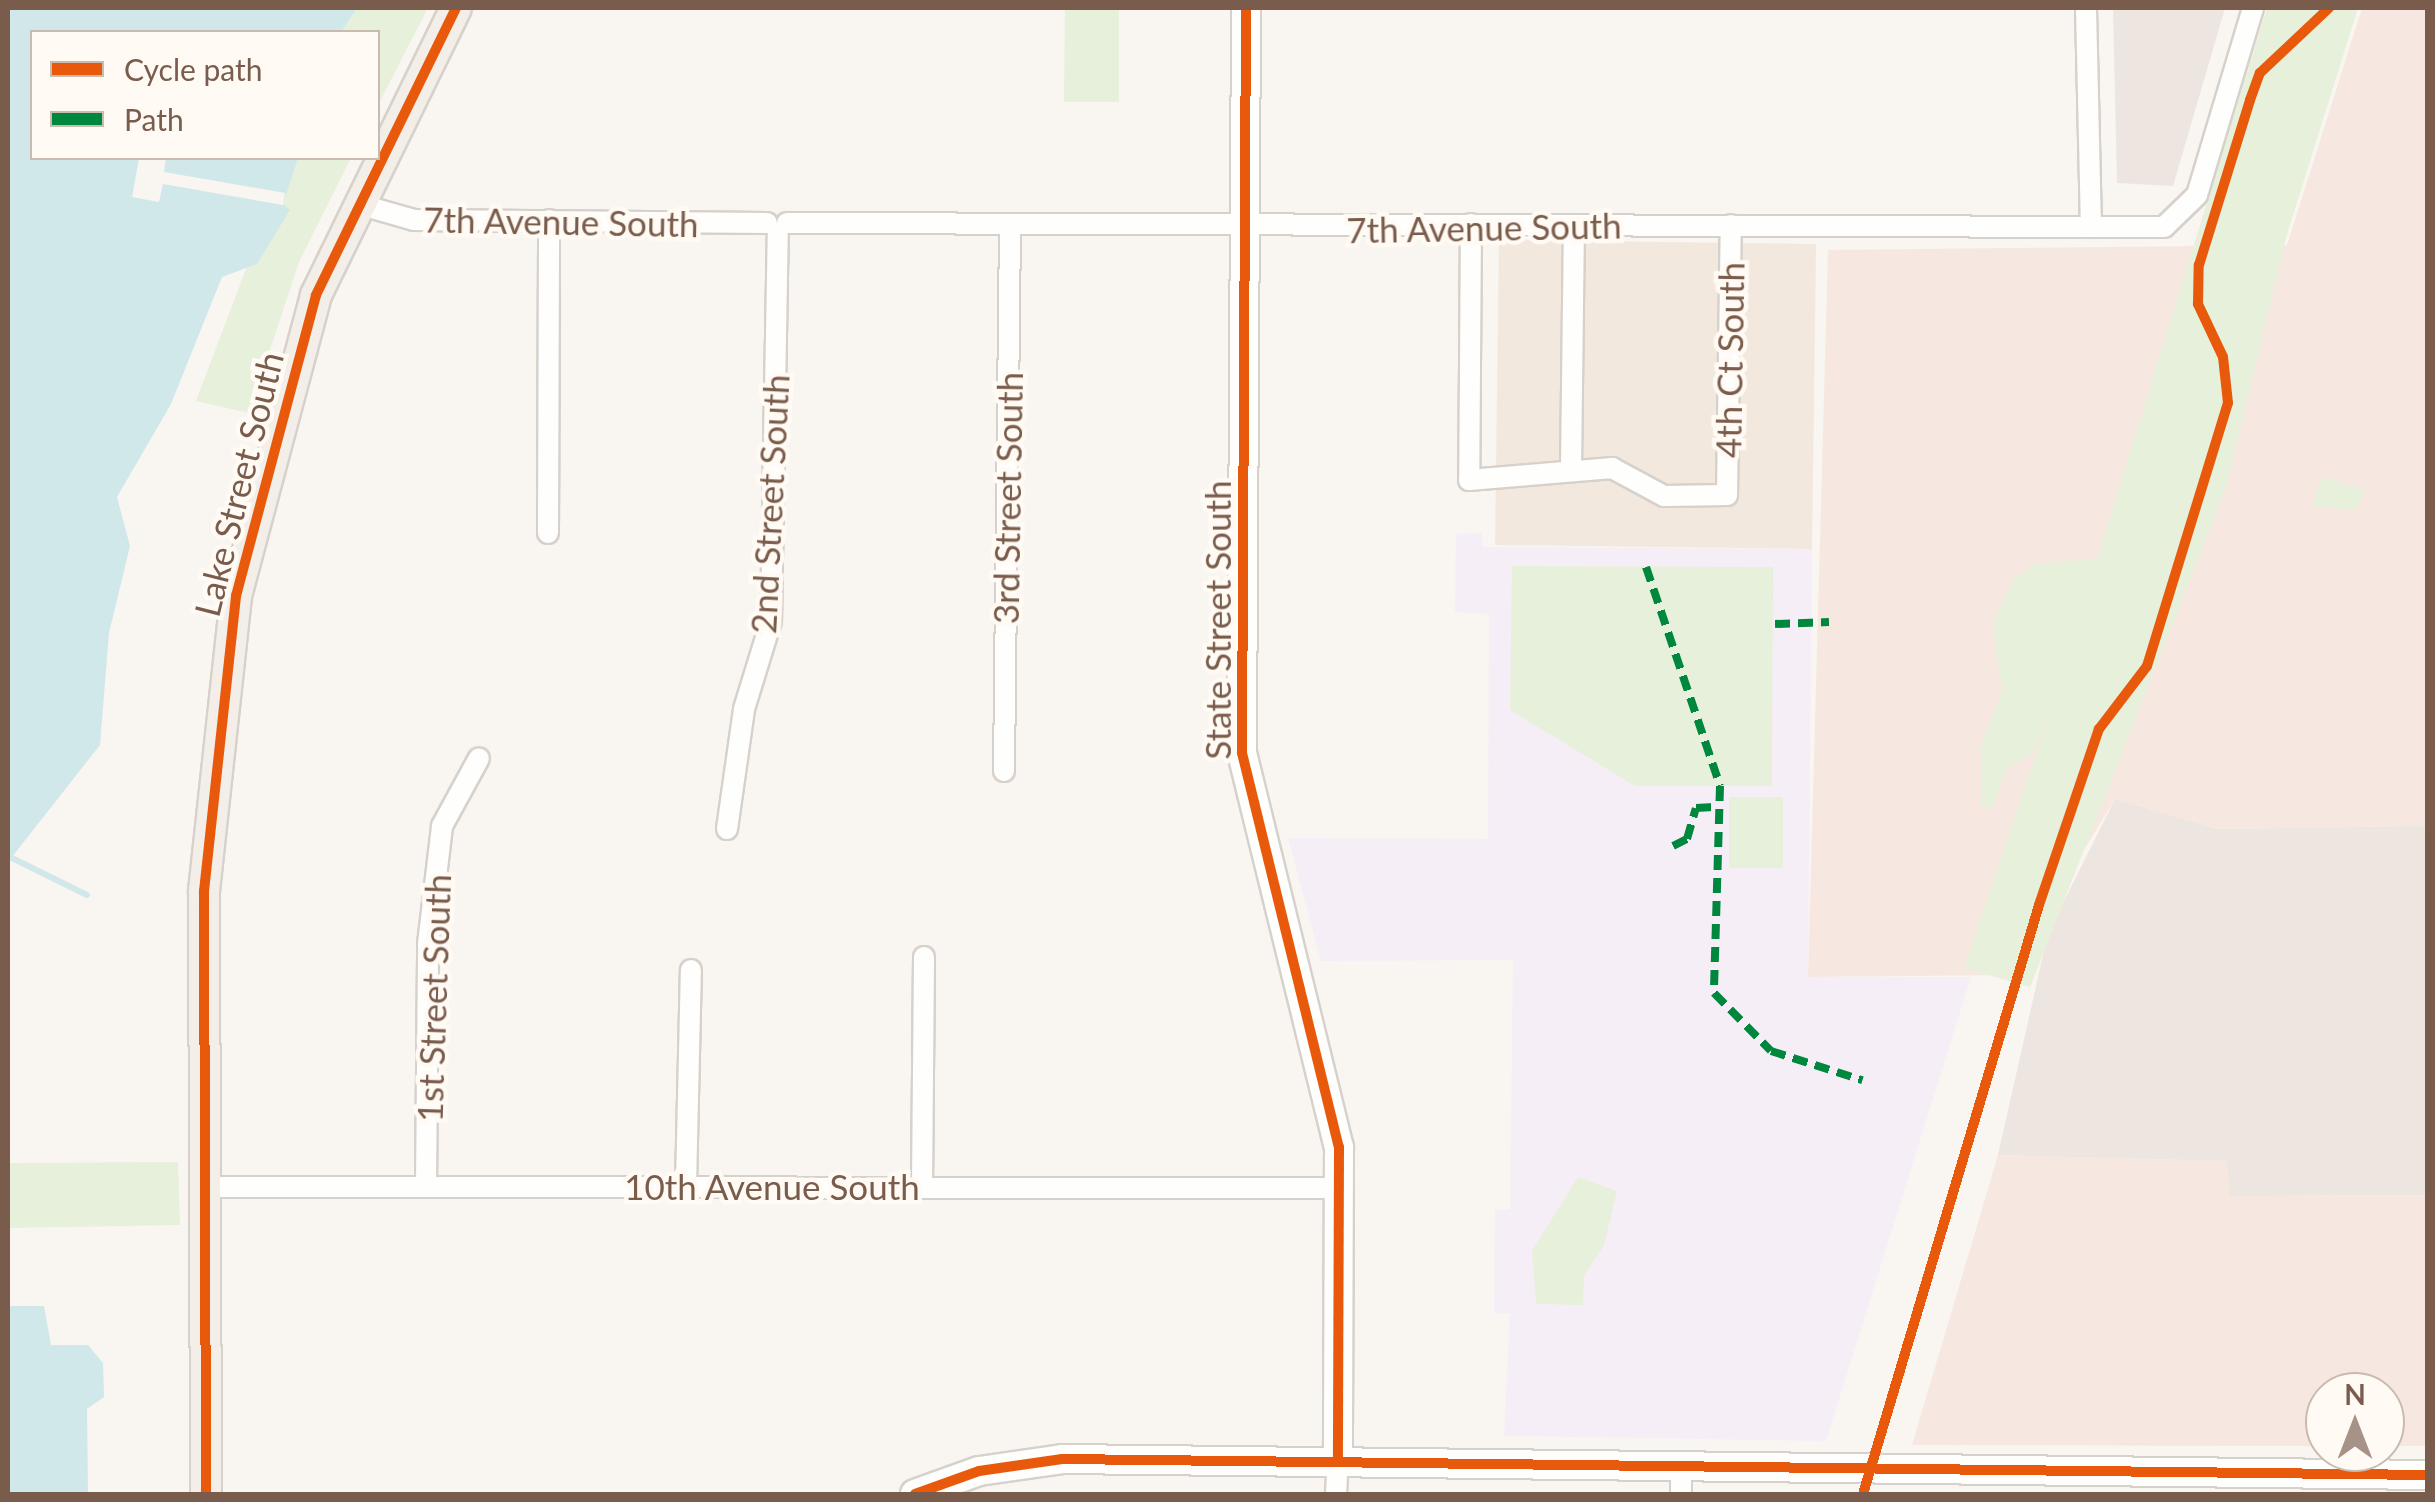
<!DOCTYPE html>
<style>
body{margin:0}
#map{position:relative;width:2435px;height:1502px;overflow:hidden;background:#f9f5f0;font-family:Lato,sans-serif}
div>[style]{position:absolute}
.residential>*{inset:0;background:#f2e8de}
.commercial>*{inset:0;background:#f6e8e1}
.industrial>*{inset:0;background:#ede5e0}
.education>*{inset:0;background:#f6eef6}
.green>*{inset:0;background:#e7f0db}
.water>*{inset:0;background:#d0e8ea}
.pier>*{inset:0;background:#f9f5f0}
.stream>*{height:6px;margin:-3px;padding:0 3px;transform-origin:3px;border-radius:3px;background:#d0e8ea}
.roads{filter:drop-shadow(2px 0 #d7d1cb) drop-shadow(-2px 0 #d7d1cb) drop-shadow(0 2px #d7d1cb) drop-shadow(0 -2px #d7d1cb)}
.street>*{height:20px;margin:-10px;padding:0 10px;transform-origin:10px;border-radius:10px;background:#fefefd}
.secondary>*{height:28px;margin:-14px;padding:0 14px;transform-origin:14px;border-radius:14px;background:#fefefd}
.primary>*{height:30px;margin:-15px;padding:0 15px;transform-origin:15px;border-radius:15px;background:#f3eee8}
.quiet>*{height:8px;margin-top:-4px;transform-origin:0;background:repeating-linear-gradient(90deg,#00873e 0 15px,transparent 0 23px)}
.cycleway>*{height:10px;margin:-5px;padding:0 5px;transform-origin:5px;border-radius:5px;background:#e8590c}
span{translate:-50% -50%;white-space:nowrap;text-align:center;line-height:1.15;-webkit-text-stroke:9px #fffaf3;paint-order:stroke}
.street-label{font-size:35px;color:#7a5c4d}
.frame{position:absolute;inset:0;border:10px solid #7a5c4d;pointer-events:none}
.legend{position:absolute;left:30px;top:30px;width:350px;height:130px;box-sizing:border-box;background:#fffaf3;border:2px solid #cabbb1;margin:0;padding:12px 18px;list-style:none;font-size:30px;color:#7a5c4d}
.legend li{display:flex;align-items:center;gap:20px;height:50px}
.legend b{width:50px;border:2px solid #cabbb1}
.north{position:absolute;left:2305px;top:1372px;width:100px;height:100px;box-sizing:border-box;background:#fffaf3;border:2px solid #cabbb1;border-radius:50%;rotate:0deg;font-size:28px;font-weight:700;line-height:40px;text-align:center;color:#7a5c4d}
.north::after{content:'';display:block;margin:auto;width:35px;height:45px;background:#a69286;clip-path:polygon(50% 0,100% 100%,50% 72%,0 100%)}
</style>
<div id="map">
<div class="residential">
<div style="clip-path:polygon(1499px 240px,1816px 244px,1812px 549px,1495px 545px)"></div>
</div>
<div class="commercial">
<div style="clip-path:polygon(2362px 8px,2427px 8px,2427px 826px,2217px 829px,2115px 799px,2008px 975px,1808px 977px,1828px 250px,2287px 245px)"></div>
<div style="clip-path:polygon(1998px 1155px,2228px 1161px,2231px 1196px,2427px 1195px,2427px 1446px,2385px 1446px,2385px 1392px,2325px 1392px,2325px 1446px,1912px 1445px)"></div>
</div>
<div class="industrial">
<div style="clip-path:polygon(2113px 8px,2225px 8px,2173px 186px,2117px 183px)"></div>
<div style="clip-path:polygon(2115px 799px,2217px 829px,2427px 826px,2427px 1195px,2230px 1196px,2227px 1161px,1998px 1155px,2048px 933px)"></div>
</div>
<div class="education">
<div style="clip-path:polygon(1482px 533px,1483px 547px,1812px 549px,1808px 977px,1971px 977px,1826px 1441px,1504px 1436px,1510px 1314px,1494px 1313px,1495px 1210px,1510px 1209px,1513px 960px,1321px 961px,1288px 838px,1488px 839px,1489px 614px,1455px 612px,1456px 534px)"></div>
</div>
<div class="green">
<div style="clip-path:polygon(346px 8px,428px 8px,378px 105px,378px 32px,331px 32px)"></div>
<div style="clip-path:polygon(1065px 8px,1119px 8px,1119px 102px,1064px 102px)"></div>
<div style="clip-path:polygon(2267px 8px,2358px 8px,2285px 241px,2226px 488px,2030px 987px,1964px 968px,2049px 715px,2034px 751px,2005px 771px,1993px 808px,1981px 808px,1981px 746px,2002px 690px,1993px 624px,2014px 579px,2034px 564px,2097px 559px)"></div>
<div style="clip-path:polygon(288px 158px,351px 158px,299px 262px,249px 413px,196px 401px)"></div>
<div style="clip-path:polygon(2322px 477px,2365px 490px,2357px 510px,2312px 506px)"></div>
<div style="clip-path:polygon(1512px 566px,1773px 567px,1772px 786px,1635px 786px,1510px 710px)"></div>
<div style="clip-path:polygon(1729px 797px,1783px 797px,1783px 868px,1729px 868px)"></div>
<div style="clip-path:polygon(178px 1162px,180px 1225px,8px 1228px,8px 1163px)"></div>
<div style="clip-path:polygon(1578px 1177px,1617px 1191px,1604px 1245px,1584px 1276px,1583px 1305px,1536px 1304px,1532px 1251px)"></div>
</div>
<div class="water">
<div style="clip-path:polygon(8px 8px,357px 8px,341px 32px,32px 32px,32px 158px,298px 158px,283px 204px,290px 210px,257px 264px,222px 277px,171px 404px,117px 497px,130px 546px,109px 633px,100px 745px,8px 862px)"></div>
<div style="clip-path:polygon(8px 1306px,44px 1306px,51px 1345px,88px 1345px,103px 1363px,104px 1397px,87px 1409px,88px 1494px,8px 1494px)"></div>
</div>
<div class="pier">
<div style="clip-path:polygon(139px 158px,166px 158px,164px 172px,285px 193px,283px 205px,163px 184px,159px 202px,132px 197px)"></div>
</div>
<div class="stream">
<div style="left:8px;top:856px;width:88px;rotate:26.3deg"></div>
</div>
<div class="roads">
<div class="street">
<div style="left:2086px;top:8px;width:219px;rotate:88.7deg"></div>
<div style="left:358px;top:204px;width:58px;rotate:15.9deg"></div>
<div style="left:414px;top:220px;width:353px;rotate:0.5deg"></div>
<div style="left:787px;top:223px;width:1377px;rotate:0.17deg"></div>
<div style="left:2164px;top:227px;width:46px;rotate:-44.1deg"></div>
<div style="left:2197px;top:195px;width:195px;rotate:-73.3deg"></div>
<div style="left:1471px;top:224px;width:256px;rotate:90.4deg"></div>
<div style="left:1469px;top:480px;width:144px;rotate:-4.8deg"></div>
<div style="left:1612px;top:468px;width:59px;rotate:28.3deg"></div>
<div style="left:1664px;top:496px;width:63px;rotate:-0.9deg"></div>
<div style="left:1727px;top:495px;width:270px;rotate:-89.2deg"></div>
<div style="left:1571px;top:468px;width:243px;rotate:-89.3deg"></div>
<div style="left:548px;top:533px;width:313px;rotate:-89.8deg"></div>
<div style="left:1004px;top:771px;width:545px;rotate:-89.37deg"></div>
<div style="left:727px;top:829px;width:121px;rotate:-81.9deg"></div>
<div style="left:744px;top:709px;width:92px;rotate:-72.9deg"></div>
<div style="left:771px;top:621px;width:387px;rotate:-89deg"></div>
<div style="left:686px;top:1186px;width:216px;rotate:-88.7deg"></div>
<div style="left:206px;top:1187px;width:1133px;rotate:0.05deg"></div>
<div style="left:426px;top:1187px;width:243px;rotate:-89.5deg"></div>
<div style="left:428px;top:944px;width:119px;rotate:-83.2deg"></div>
<div style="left:442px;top:826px;width:77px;rotate:-61.4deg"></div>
<div style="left:922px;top:1187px;width:230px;rotate:-89.5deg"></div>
<div style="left:1336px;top:1494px;width:33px;rotate:-87deg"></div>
<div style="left:1681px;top:1494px;width:21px;rotate:-90deg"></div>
</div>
<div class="secondary">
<div style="left:1246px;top:8px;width:745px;rotate:90.31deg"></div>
<div style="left:1242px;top:753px;width:406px;rotate:76.2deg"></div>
<div style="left:1339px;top:1147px;width:314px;rotate:90.2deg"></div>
<div style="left:915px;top:1494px;width:68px;rotate:-19.8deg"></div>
<div style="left:979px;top:1471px;width:84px;rotate:-8.2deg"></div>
<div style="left:1062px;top:1459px;width:1366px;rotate:0.67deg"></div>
</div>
<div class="primary">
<div style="left:206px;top:1494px;width:603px;rotate:-90.19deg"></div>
<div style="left:204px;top:891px;width:297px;rotate:-83.8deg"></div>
<div style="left:236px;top:596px;width:311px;rotate:-75.1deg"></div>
<div style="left:316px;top:295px;width:319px;rotate:-64deg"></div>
</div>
</div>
<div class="quiet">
<div style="left:1646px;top:567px;width:231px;rotate:71.3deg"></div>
<div style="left:1720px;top:786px;width:207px;rotate:91.7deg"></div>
<div style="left:1714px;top:993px;width:81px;rotate:45.5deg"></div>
<div style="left:1771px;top:1051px;width:96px;rotate:17.7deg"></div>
<div style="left:1775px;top:624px;width:54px;rotate:-2.1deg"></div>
<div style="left:1673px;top:846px;width:16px;rotate:-27deg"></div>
<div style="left:1687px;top:839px;width:32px;rotate:-74deg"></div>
<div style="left:1696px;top:808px;width:18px;rotate:-3deg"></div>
</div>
<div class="cycleway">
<div style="left:1246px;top:8px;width:745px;rotate:90.31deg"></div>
<div style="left:1242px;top:753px;width:406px;rotate:76.2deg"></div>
<div style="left:1339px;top:1147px;width:314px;rotate:90.2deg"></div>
<div style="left:206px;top:1494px;width:603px;rotate:-90.19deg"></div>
<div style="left:204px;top:891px;width:297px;rotate:-83.8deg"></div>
<div style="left:236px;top:596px;width:311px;rotate:-75.1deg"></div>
<div style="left:316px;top:295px;width:319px;rotate:-64deg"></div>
<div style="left:915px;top:1494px;width:68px;rotate:-19.8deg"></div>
<div style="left:979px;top:1471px;width:84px;rotate:-8.2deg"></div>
<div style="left:1062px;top:1459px;width:1366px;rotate:0.67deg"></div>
<div style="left:1863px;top:1494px;width:615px;rotate:-73.36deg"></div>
<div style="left:2039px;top:905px;width:186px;rotate:-71.2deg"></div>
<div style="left:2099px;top:729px;width:79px;rotate:-52.7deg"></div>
<div style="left:2147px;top:666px;width:275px;rotate:-72.9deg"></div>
<div style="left:2228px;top:403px;width:46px;rotate:-96.2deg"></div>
<div style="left:2223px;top:357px;width:59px;rotate:-115.3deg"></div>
<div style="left:2198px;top:304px;width:39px;rotate:-89deg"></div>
<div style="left:2199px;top:265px;width:173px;rotate:-72.8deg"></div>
<div style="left:2250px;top:100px;width:29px;rotate:-70deg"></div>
<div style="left:2260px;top:73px;width:95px;rotate:-43.3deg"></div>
</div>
<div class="street-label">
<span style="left:561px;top:221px;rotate:1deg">7th Avenue South</span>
<span style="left:1484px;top:227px;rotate:-1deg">7th Avenue South</span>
<span style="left:1729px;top:360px;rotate:-89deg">4th Ct South</span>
<span style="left:238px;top:484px;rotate:-76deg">Lake Street South</span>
<span style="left:1007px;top:498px;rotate:-89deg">3rd Street South</span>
<span style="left:769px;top:504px;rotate:-87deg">2nd Street South</span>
<span style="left:1217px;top:620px;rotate:-90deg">State Street South</span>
<span style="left:433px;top:998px;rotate:-88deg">1st Street South</span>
<span style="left:772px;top:1186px">10th Avenue South</span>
</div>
<div class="frame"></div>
<ul class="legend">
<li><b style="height:12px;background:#e8590c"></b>Cycle path</li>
<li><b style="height:12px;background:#00873e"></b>Path</li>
</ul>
<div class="north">N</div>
</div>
